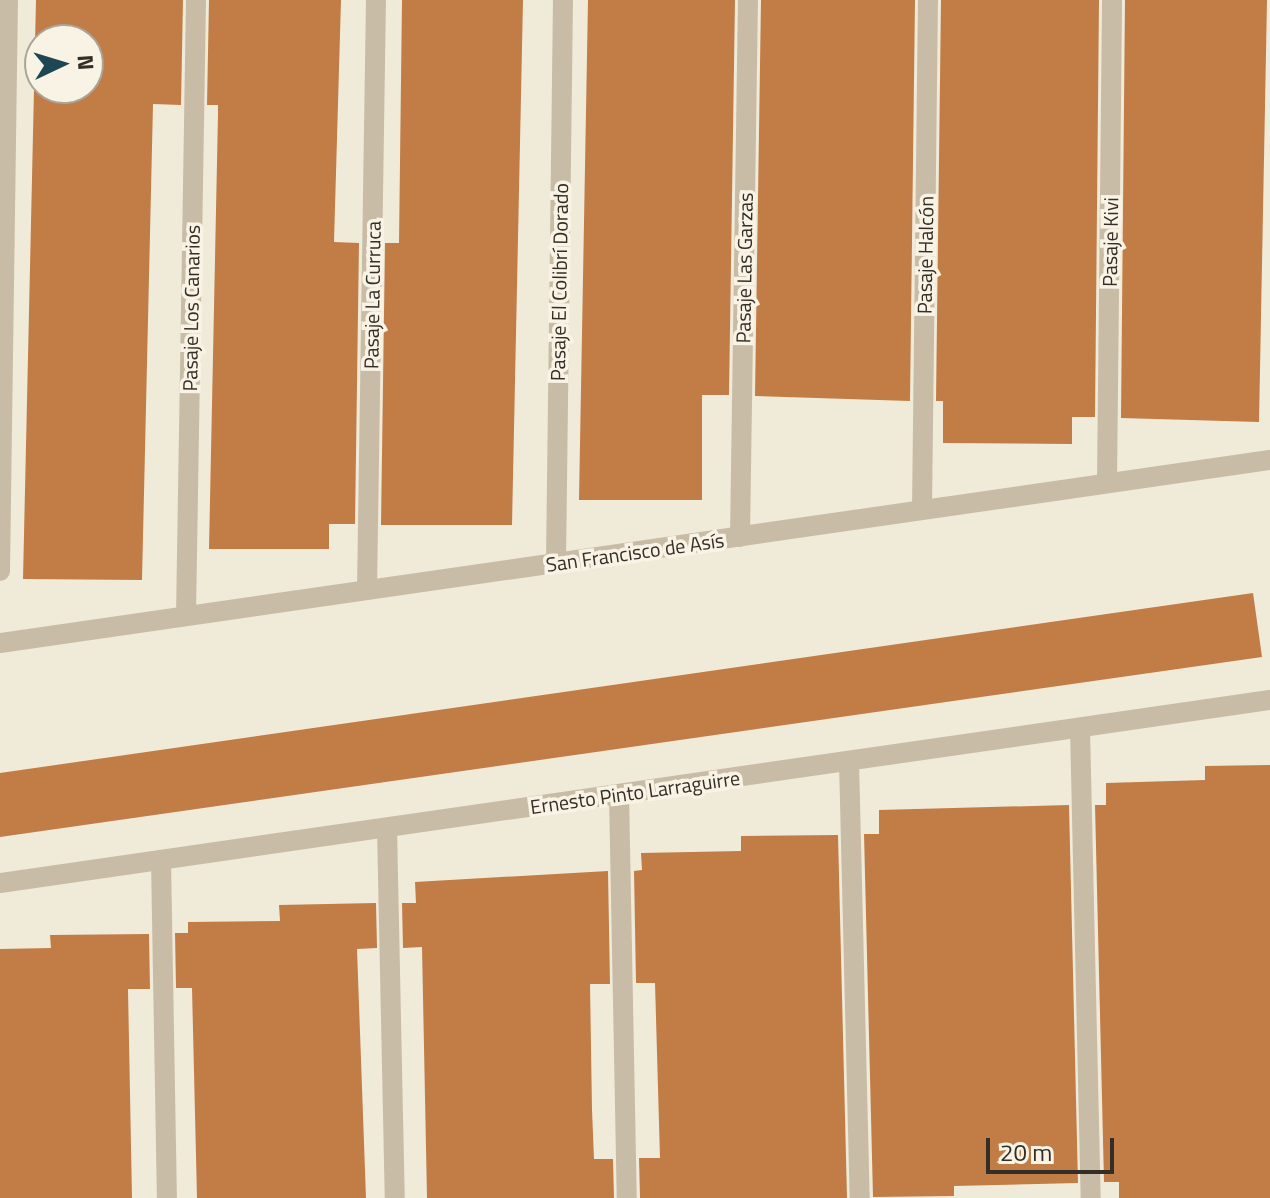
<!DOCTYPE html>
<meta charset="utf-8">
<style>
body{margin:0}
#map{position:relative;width:1270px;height:1198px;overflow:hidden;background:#f0ead9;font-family:"Titillium Web",sans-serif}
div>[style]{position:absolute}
.building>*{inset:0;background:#c27c46}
.street>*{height:20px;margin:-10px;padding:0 10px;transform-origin:10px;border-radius:10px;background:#c8bca6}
span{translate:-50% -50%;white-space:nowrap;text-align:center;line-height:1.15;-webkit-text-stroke:7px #f8f3e5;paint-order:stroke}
.street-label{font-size:20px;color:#342e27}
.north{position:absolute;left:24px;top:24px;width:80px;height:80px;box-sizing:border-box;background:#f8f3e5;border:2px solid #aaa499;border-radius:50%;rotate:86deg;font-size:22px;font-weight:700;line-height:32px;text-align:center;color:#342e27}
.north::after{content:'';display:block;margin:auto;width:28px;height:36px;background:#1e4654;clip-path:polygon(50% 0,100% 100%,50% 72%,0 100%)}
.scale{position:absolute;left:986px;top:1138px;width:128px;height:36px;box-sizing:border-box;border:4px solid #342e27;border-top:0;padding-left:10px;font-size:24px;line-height:28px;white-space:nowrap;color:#342e27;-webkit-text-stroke:6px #f8f3e5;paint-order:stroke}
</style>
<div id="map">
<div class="building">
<div style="clip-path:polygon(evenodd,36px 0,183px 0,181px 105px,153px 104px,142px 580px,23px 579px,36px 0,40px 40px,88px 40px,88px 88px,40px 88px,40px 40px)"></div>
<div style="clip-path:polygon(209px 0,341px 0,334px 242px,359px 243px,355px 524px,329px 524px,329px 549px,209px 549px,218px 114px,218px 105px,207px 105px)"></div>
<div style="clip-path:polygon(402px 0,523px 0,512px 525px,381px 525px,385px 243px,399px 243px)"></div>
<div style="clip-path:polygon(588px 0,735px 0,729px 395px,702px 395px,702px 500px,579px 500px)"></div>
<div style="clip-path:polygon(761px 0,915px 0,910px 401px,755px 396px)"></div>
<div style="clip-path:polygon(941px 0,1099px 0,1095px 417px,1072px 417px,1072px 444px,943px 443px,943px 401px,936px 401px)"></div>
<div style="clip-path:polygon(1125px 0,1267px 0,1259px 422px,1121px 418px)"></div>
<div style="clip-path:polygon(1253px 593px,1262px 657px,0 837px,0 773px)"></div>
<div style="clip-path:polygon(1270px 765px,1270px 1198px,1119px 1198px,1119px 1182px,1104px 1182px,1095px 805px,1106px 805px,1106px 783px,1205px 780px,1205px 766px)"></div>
<div style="clip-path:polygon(1069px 805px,1078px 1183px,954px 1186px,954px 1196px,873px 1197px,864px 834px,879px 834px,879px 810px)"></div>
<div style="clip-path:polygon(838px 835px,847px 1198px,640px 1198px,639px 1158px,660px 1158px,655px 983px,636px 983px,634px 871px,642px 870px,641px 853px,741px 851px,741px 836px)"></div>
<div style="clip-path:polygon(608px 871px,610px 984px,590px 984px,592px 1110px,594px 1159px,613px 1159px,614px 1198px,427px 1198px,422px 947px,403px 948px,402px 903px,416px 903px,415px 882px)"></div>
<div style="clip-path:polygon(376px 903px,377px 948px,357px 949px,366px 1198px,197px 1198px,192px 988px,176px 988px,175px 933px,188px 933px,188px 922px,280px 921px,279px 905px)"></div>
<div style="clip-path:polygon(149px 934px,150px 989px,128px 989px,132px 1198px,0 1198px,0 949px,51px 948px,50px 935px)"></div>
</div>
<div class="street">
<div style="left:1107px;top:483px;width:483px;rotate:-89.4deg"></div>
<div style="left:922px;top:510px;width:510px;rotate:-89.33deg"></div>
<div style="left:740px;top:537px;width:537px;rotate:-89.15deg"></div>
<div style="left:556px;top:563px;width:563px;rotate:-89.29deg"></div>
<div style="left:0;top:571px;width:571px;rotate:-89.2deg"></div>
<div style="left:367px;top:590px;width:590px;rotate:-89.13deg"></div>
<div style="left:186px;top:616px;width:616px;rotate:-89.07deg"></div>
<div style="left:0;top:643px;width:1283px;rotate:-8.2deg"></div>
<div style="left:1080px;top:728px;width:470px;rotate:88.7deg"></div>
<div style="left:849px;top:761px;width:437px;rotate:88.6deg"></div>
<div style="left:619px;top:794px;width:404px;rotate:88.9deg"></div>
<div style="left:387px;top:828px;width:370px;rotate:88.8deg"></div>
<div style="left:161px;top:860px;width:338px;rotate:89deg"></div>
<div style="left:0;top:883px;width:1283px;rotate:-8.2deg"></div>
</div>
<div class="street-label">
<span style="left:1110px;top:242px;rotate:-89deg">Pasaje Kivi</span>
<span style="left:925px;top:255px;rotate:-89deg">Pasaje Halcón</span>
<span style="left:744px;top:268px;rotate:-89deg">Pasaje Las Garzas</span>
<span style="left:559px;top:282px;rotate:-89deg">Pasaje El Colibrí Dorado</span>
<span style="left:372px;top:295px;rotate:-89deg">Pasaje La Curruca</span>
<span style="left:191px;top:308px;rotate:-89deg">Pasaje Los Canarios</span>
<span style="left:635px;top:552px;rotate:-8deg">San Francisco de Asís</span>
<span style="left:635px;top:792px;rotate:-8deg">Ernesto Pinto Larraguirre</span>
</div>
<div class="north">N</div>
<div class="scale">20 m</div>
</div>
